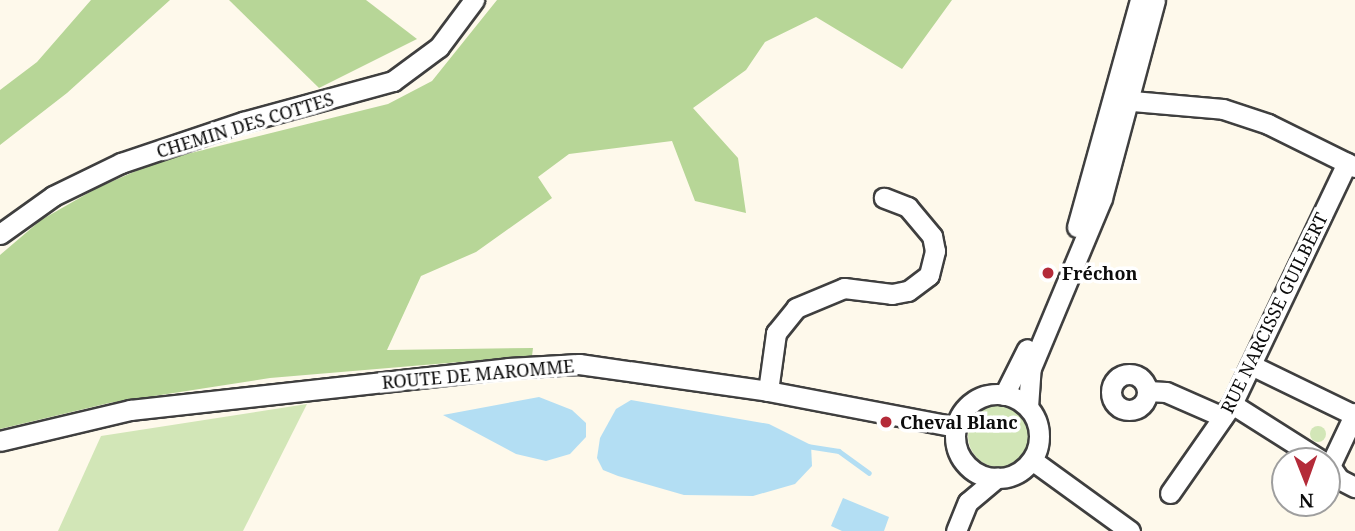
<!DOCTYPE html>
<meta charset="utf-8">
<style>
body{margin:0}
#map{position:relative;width:1355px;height:531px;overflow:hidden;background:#fef9eb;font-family:"Noto Serif",serif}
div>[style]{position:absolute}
.green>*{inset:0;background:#d2e6b7}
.round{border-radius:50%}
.forest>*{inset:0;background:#b7d697}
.water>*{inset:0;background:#b3def3}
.stream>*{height:4.5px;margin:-2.25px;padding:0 2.25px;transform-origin:2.25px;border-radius:2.25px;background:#b3def3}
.roads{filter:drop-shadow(2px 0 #3f3f3f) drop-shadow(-2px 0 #3f3f3f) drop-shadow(0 2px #3f3f3f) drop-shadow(0 -2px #3f3f3f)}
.minor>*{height:19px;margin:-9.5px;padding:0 9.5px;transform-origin:9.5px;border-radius:9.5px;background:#fff}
.minor>.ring{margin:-9.5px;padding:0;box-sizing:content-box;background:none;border:19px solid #fff;border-radius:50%}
.dots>*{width:19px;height:19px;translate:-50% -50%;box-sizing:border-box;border:4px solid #fff;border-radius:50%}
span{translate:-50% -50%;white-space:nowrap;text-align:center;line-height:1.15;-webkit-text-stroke:7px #fff;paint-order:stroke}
.street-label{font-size:18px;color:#0c0c0c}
.poi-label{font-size:18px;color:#0c0c0c;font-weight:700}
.left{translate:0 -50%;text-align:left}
.north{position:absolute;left:1271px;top:447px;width:70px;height:70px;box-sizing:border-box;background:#fff;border:2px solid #9e9e9e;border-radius:50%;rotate:179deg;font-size:19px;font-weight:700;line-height:28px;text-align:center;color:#0c0c0c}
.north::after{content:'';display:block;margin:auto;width:24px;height:32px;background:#b42b39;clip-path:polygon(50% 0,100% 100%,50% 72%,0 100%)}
</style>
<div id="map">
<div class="green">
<div style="clip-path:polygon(307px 404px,243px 531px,58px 531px,101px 436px)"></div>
<div class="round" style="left:968px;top:405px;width:62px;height:62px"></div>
<div class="round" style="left:1310px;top:426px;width:16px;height:16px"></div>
</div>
<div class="forest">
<div style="clip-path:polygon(91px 0,170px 0,67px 93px,0 145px,0 90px,37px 62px)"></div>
<div style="clip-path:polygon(229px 0,366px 0,417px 39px,319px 88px)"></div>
<div style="clip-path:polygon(497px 0,952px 0,902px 69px,816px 17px,765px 42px,746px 70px,693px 108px,738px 158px,746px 213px,695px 201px,672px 141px,569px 154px,538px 177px,552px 198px,476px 252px,421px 276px,387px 350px,533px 348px,532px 356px,270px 378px,109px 403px,0 429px,0 255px,41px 220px,97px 188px,159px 161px,388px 104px,432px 81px)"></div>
</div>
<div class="water">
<div style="clip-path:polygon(539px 397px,572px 410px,586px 423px,586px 437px,570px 454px,546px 461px,516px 454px,443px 415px)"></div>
<div style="clip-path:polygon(631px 400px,769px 424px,811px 445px,812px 466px,795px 484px,753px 496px,684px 495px,618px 476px,603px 470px,597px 458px,600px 438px,616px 409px)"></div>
<div style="clip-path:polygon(843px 498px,889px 517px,884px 531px,842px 531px,831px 526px)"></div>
</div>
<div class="stream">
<div style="left:807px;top:446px;width:32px;rotate:9deg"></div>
<div style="left:839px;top:451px;width:37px;rotate:36deg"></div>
</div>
<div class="roads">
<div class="minor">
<div style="left:1121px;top:100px;width:102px;rotate:5deg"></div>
<div style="left:1223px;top:109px;width:47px;rotate:18.4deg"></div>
<div style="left:1268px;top:124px;width:97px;rotate:26.3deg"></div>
<div style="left:1077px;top:227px;width:236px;rotate:-74.5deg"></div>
<div style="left:0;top:234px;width:65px;rotate:-35.6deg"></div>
<div style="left:53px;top:196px;width:76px;rotate:-25.9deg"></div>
<div style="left:121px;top:163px;width:129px;rotate:-18.6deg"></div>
<div style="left:243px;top:122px;width:156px;rotate:-15.3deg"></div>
<div style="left:393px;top:81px;width:57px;rotate:-36.5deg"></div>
<div style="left:439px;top:47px;width:59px;rotate:-53.3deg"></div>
<div style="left:1251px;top:365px;width:114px;rotate:25.9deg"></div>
<div class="ring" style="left:1111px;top:374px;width:17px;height:17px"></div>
<div style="left:768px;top:391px;width:59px;rotate:-82.1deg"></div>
<div style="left:776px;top:333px;width:32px;rotate:-51deg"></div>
<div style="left:796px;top:308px;width:52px;rotate:-22.6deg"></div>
<div style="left:844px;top:288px;width:48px;rotate:7.1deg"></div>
<div style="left:892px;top:294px;width:16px;rotate:-11deg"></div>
<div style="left:908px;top:291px;width:26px;rotate:-37deg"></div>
<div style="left:929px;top:275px;width:25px;rotate:-76deg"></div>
<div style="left:935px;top:251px;width:15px;rotate:-101deg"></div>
<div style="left:932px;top:236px;width:38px;rotate:-130deg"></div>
<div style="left:908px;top:207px;width:26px;rotate:-159deg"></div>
<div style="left:1147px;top:391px;width:19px;rotate:3deg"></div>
<div style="left:1166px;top:392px;width:62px;rotate:23.7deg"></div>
<div class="ring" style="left:955px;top:394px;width:65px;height:65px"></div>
<div style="left:1004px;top:395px;width:51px;rotate:-63.4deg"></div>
<div style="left:1232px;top:404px;width:107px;rotate:32.3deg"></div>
<div style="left:1028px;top:407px;width:39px;rotate:-86deg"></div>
<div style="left:1031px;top:368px;width:184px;rotate:-67.3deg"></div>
<div style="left:1102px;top:198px;width:205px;rotate:-75deg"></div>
<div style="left:1355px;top:413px;width:59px;rotate:115.3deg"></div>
<div style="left:1330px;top:466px;width:16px;rotate:55deg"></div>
<div style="left:1339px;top:479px;width:18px;rotate:27deg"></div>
<div style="left:0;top:441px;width:134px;rotate:-13.4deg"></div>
<div style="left:130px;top:410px;width:380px;rotate:-6.3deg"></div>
<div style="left:508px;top:368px;width:71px;rotate:-3.2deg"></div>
<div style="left:579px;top:364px;width:191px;rotate:8.1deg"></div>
<div style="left:768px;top:391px;width:191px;rotate:10.8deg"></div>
<div style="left:1032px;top:460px;width:121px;rotate:35.9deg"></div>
<div style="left:1170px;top:493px;width:108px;rotate:-55.1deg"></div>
<div style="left:1232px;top:404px;width:267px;rotate:-64.5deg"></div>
<div style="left:956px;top:531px;width:31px;rotate:-68deg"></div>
<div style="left:968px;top:502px;width:38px;rotate:-40deg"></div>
</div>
</div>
<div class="dots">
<div style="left:1048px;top:273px;background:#b42b39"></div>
<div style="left:886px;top:422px;background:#b42b39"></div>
</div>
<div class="street-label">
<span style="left:245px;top:125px;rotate:-17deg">CHEMIN DES COTTES</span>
<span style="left:1274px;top:313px;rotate:-64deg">RUE NARCISSE GUILBERT</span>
<span style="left:478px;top:374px;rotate:-5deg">ROUTE DE MAROMME</span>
</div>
<div class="poi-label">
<span class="left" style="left:1062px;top:273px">Fréchon</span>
<span class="left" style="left:900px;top:422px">Cheval Blanc</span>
</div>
<div class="north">N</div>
</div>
